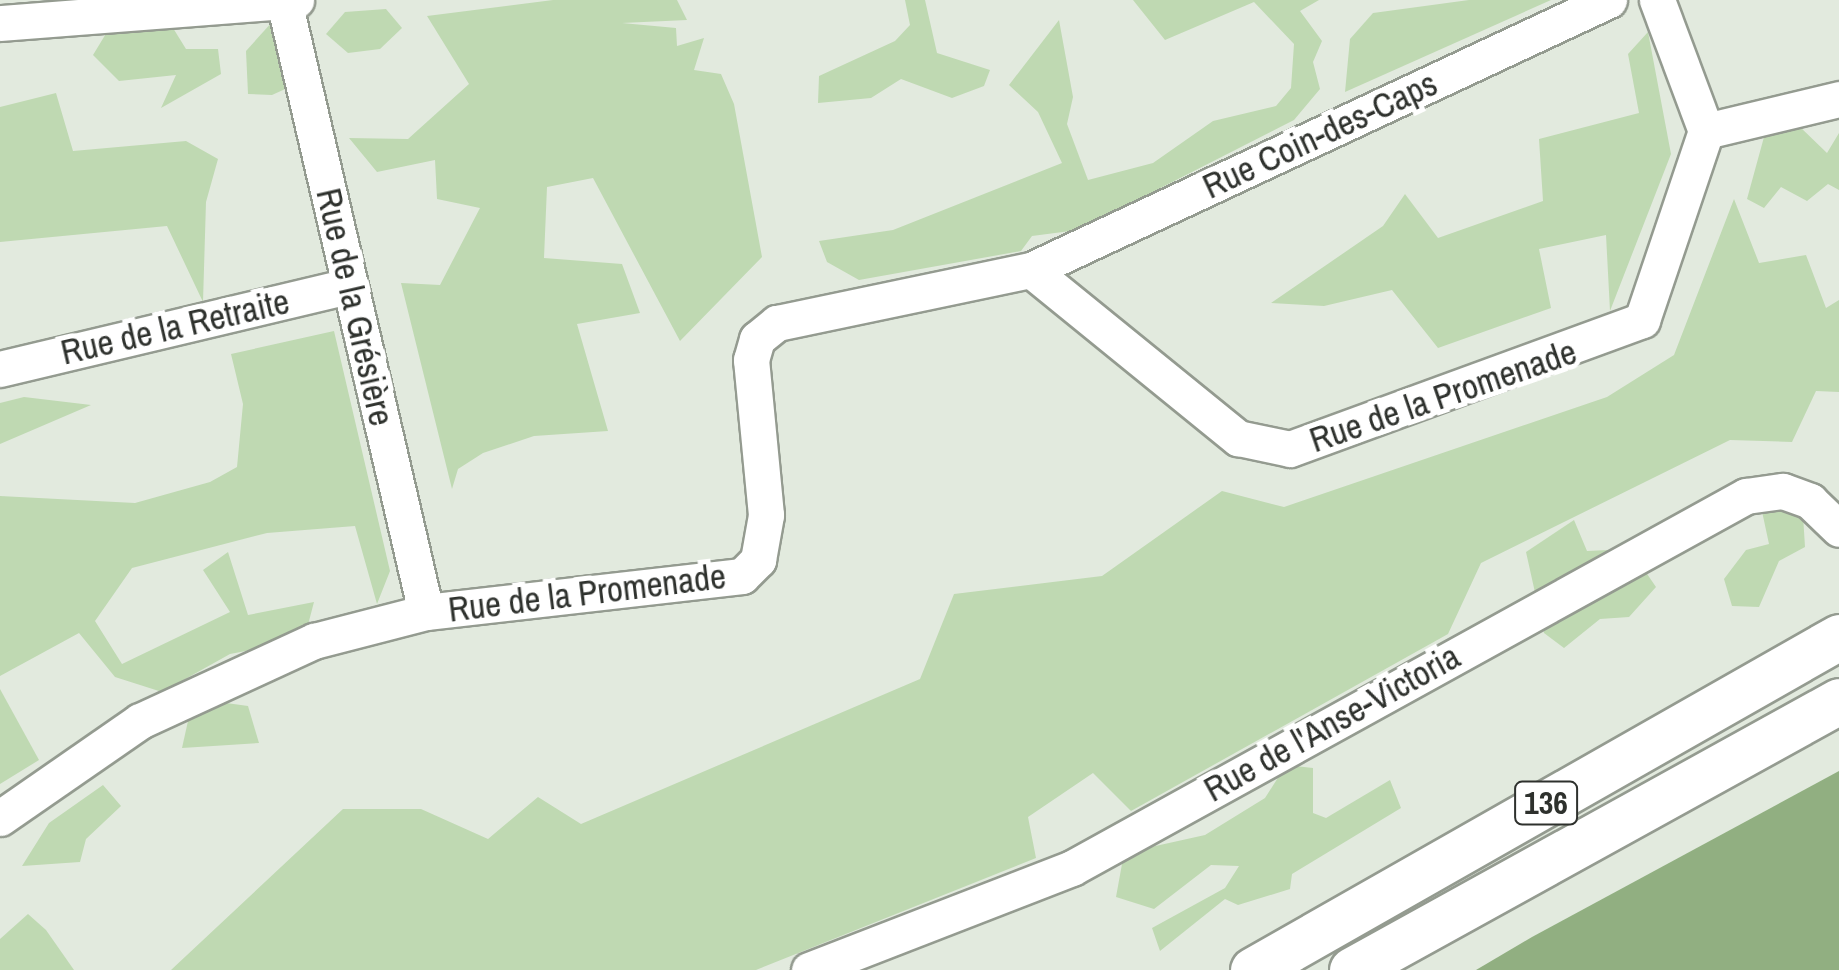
<!DOCTYPE html>
<meta charset="utf-8">
<style>
body{margin:0}
#map{position:relative;width:1839px;height:970px;overflow:hidden;background:#e2eade;font-family:"Archivo Narrow",sans-serif}
div>[style]{position:absolute}
.green>*{inset:0;background:#bfd9b2}
.water>*{inset:0;background:#91af81}
.roads{filter:drop-shadow(2px 0 #949b90) drop-shadow(-2px 0 #949b90) drop-shadow(0 2px #949b90) drop-shadow(0 -2px #949b90)}
.minor>*{height:35px;margin:-17.5px;padding:0 17.5px;transform-origin:17.5px;border-radius:17.5px;background:#fff}
.major>*{height:45px;margin:-22.5px;padding:0 22.5px;transform-origin:22.5px;border-radius:22.5px;background:#fff}
span{translate:-50% -50%;white-space:nowrap;text-align:center;line-height:1.15;-webkit-text-stroke:10px #fff;paint-order:stroke}
.shield-label span{padding:2px 8px;background:#fff;border:2px solid;border-radius:8px;-webkit-text-stroke-width:0}
.shield-label{font-size:32px;color:#2e312d;font-weight:700}
.street-label{font-size:35px;color:#2e312d}
</style>
<div id="map">
<div class="green">
<div style="clip-path:polygon(553px 0,677px 0,687px 20px,622px 23px,676px 28px,677px 46px,704px 38px,694px 70px,721px 74px,734px 104px,762px 257px,680px 341px,593px 178px,547px 187px,544px 258px,622px 264px,640px 313px,577px 324px,608px 431px,534px 436px,483px 453px,458px 469px,452px 489px,401px 283px,440px 285px,480px 208px,437px 199px,435px 160px,377px 172px,349px 138px,408px 139px,469px 84px,427px 16px)"></div>
<div style="clip-path:polygon(905px 0,925px 0,937px 53px,990px 70px,984px 86px,952px 98px,901px 79px,871px 98px,818px 103px,819px 76px,895px 41px,910px 25px)"></div>
<div style="clip-path:polygon(1133px 0,1319px 0,1300px 11px,1322px 41px,1313px 62px,1320px 89px,1294px 120px,1078px 230px,1032px 236px,1021px 251px,859px 280px,827px 262px,819px 241px,893px 230px,1062px 163px,1038px 112px,1009px 85px,1059px 20px,1073px 97px,1067px 124px,1088px 180px,1153px 163px,1213px 121px,1276px 106px,1291px 88px,1294px 44px,1254px 2px,1165px 40px)"></div>
<div style="clip-path:polygon(1469px 0,1551px 0,1345px 92px,1350px 39px,1373px 13px)"></div>
<div style="clip-path:polygon(386px 9px,402px 28px,380px 49px,348px 53px,326px 34px,345px 12px)"></div>
<div style="clip-path:polygon(273px 21px,316px 75px,272px 95px,248px 94px,246px 51px)"></div>
<div style="clip-path:polygon(173px 28px,186px 49px,218px 49px,221px 74px,161px 108px,176px 75px,119px 81px,93px 55px,107px 32px)"></div>
<div style="clip-path:polygon(1648px 32px,1671px 154px,1610px 311px,1606px 235px,1539px 249px,1551px 308px,1438px 348px,1392px 290px,1324px 306px,1271px 303px,1383px 226px,1405px 194px,1438px 238px,1543px 201px,1539px 139px,1639px 113px,1628px 54px)"></div>
<div style="clip-path:polygon(56px 93px,73px 151px,186px 141px,218px 159px,206px 202px,203px 302px,167px 226px,0 242px,0 107px)"></div>
<div style="clip-path:polygon(1798px 125px,1827px 153px,1839px 133px,1839px 190px,1828px 184px,1807px 201px,1781px 187px,1764px 208px,1747px 199px,1764px 137px)"></div>
<div style="clip-path:polygon(1734px 199px,1759px 263px,1806px 255px,1826px 308px,1839px 300px,1839px 392px,1816px 391px,1792px 442px,1730px 440px,1481px 563px,1448px 634px,1131px 811px,1093px 773px,1028px 817px,1036px 858px,756px 970px,171px 970px,343px 809px,421px 809px,488px 839px,538px 797px,581px 824px,920px 679px,954px 594px,1102px 576px,1222px 491px,1284px 507px,1607px 397px,1674px 355px)"></div>
<div style="clip-path:polygon(334px 331px,390px 571px,377px 604px,355px 526px,267px 533px,132px 568px,95px 621px,122px 664px,230px 612px,203px 570px,228px 552px,248px 615px,314px 602px,304px 640px,230px 654px,162px 692px,115px 677px,79px 633px,0 676px,0 496px,135px 503px,210px 482px,237px 467px,243px 404px,231px 354px)"></div>
<div style="clip-path:polygon(24px 397px,91px 405px,0 444px,0 403px)"></div>
<div style="clip-path:polygon(1760px 502px,1803px 515px,1805px 547px,1779px 561px,1759px 607px,1732px 606px,1724px 579px,1746px 550px,1769px 544px)"></div>
<div style="clip-path:polygon(1574px 520px,1587px 551px,1630px 549px,1656px 587px,1629px 617px,1600px 619px,1564px 648px,1544px 633px,1526px 552px)"></div>
<div style="clip-path:polygon(0 689px,39px 760px,0 784px)"></div>
<div style="clip-path:polygon(219px 702px,248px 706px,259px 743px,182px 748px,188px 721px)"></div>
<div style="clip-path:polygon(1286px 765px,1313px 768px,1313px 813px,1326px 818px,1390px 780px,1401px 808px,1292px 874px,1290px 889px,1238px 905px,1225px 899px,1160px 951px,1152px 928px,1225px 888px,1239px 866px,1211px 865px,1154px 909px,1116px 897px,1124px 853px,1205px 835px,1265px 798px)"></div>
<div style="clip-path:polygon(103px 785px,121px 806px,86px 839px,80px 862px,22px 866px,49px 823px)"></div>
<div style="clip-path:polygon(28px 914px,46px 930px,74px 970px,0 970px,0 939px)"></div>
</div>
<div class="water">
<div style="clip-path:polygon(1839px 771px,1839px 970px,1476px 970px,1532px 937px)"></div>
</div>
<div class="roads">
<div class="minor">
<div style="left:1657px;top:0;width:140px;rotate:69.5deg"></div>
<div style="left:284px;top:1px;width:627px;rotate:76.92deg"></div>
<div style="left:0;top:23px;width:297px;rotate:-4.4deg"></div>
<div style="left:1031px;top:270px;width:638px;rotate:-25.04deg"></div>
<div style="left:0;top:369px;width:359px;rotate:-13.4deg"></div>
<div style="left:0;top:818px;width:170px;rotate:-34.7deg"></div>
<div style="left:140px;top:721px;width:192px;rotate:-24.7deg"></div>
<div style="left:314px;top:641px;width:116px;rotate:-14.5deg"></div>
<div style="left:426px;top:612px;width:318px;rotate:-6.5deg"></div>
<div style="left:742px;top:576px;width:23px;rotate:-45deg"></div>
<div style="left:758px;top:560px;width:46px;rotate:-79.9deg"></div>
<div style="left:766px;top:515px;width:156px;rotate:-95.5deg"></div>
<div style="left:751px;top:360px;width:22px;rotate:-74deg"></div>
<div style="left:757px;top:339px;width:26px;rotate:-39deg"></div>
<div style="left:777px;top:323px;width:259px;rotate:-11.8deg"></div>
<div style="left:1031px;top:270px;width:267px;rotate:39.1deg"></div>
<div style="left:1238px;top:438px;width:53px;rotate:11.9deg"></div>
<div style="left:1290px;top:449px;width:375px;rotate:-20.1deg"></div>
<div style="left:1642px;top:320px;width:200px;rotate:-71.3deg"></div>
<div style="left:1706px;top:131px;width:137px;rotate:-13.5deg"></div>
<div style="left:809px;top:970px;width:282px;rotate:-21.2deg"></div>
<div style="left:1072px;top:868px;width:770px;rotate:-28.9deg"></div>
<div style="left:1746px;top:496px;width:37px;rotate:-8deg"></div>
<div style="left:1783px;top:491px;width:29px;rotate:20deg"></div>
<div style="left:1810px;top:501px;width:40px;rotate:44deg"></div>
</div>
<div class="major">
<div style="left:1253px;top:970px;width:674px;rotate:-29.61deg"></div>
<div style="left:1352px;top:970px;width:556px;rotate:-28.91deg"></div>
</div>
</div>
<div class="shield-label">
<span style="left:1546px;top:803px">136</span>
</div>
<div class="street-label">
<span style="left:1320px;top:135px;rotate:-25deg">Rue Coin-des-Caps</span>
<span style="left:355px;top:307px;rotate:77deg">Rue de la Grésière</span>
<span style="left:175px;top:327px;rotate:-13deg">Rue de la Retraite</span>
<span style="left:1443px;top:396px;rotate:-19deg">Rue de la Promenade</span>
<span style="left:587px;top:593px;rotate:-7deg">Rue de la Promenade</span>
<span style="left:1332px;top:723px;rotate:-29deg">Rue de l'Anse-Victoria</span>
</div>
</div>
